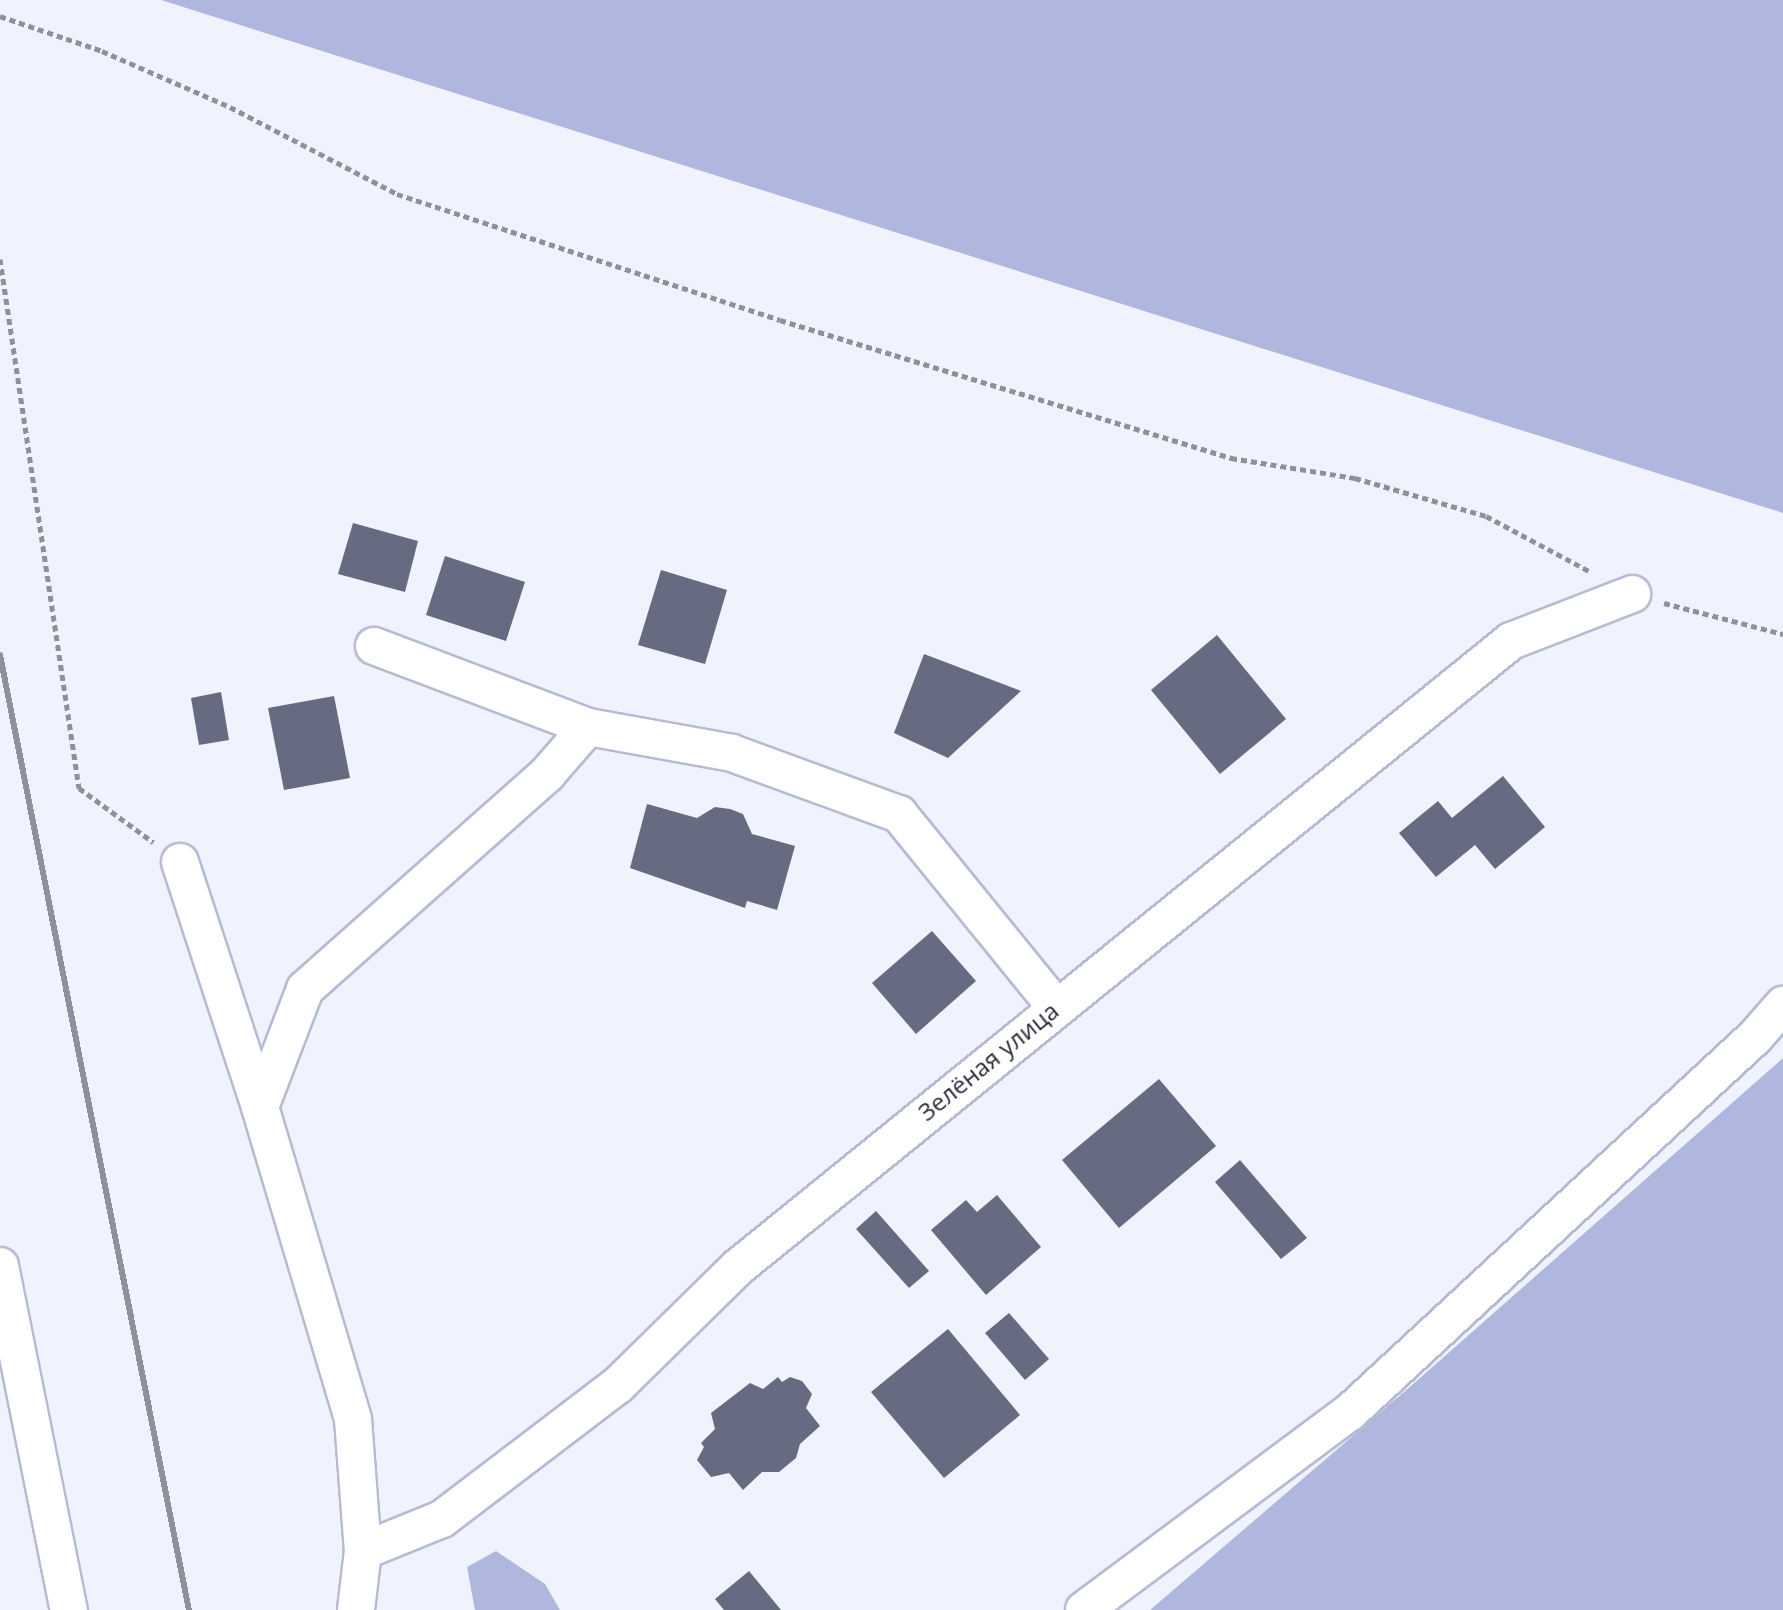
<!DOCTYPE html>
<meta charset="utf-8">
<style>
body{margin:0}
#map{position:relative;width:1783px;height:1610px;overflow:hidden;background:#f0f2fd;font-family:"Open Sans",sans-serif}
div>[style]{position:absolute}
.forest>*{inset:0;background:#b0b7df}
.building>*{inset:0;background:#676b82}
.path>*{height:5px;margin-top:-2.5px;transform-origin:0;background:repeating-linear-gradient(90deg,#8e909a 0 6px,transparent 0 10px)}
.roads{filter:drop-shadow(2px 0 #b6bbd3) drop-shadow(-2px 0 #b6bbd3) drop-shadow(0 2px #b6bbd3) drop-shadow(0 -2px #b6bbd3)}
.street>*{height:36px;margin:-18px;padding:0 18px;transform-origin:18px;border-radius:18px;background:#fff}
.rail>*{height:6px;margin:-3px;padding:0 3px;transform-origin:3px;border-radius:3px;background:#8e909b}
span{translate:-50% -50%;white-space:nowrap;text-align:center;line-height:1.15;-webkit-text-stroke:8px #fff;paint-order:stroke}
.street-label{font-size:24px;color:#292b35}
</style>
<div id="map">
<div class="forest">
<div style="clip-path:polygon(161px 0,1783px 0,1783px 513px)"></div>
<div style="clip-path:polygon(1783px 1058px,1783px 1610px,1150px 1610px,1412px 1385px)"></div>
<div style="clip-path:polygon(496px 1551px,545px 1584px,560px 1610px,475px 1610px,467px 1567px)"></div>
</div>
<div class="building">
<div style="clip-path:polygon(353px 523px,418px 541px,405px 592px,338px 574px)"></div>
<div style="clip-path:polygon(445px 556px,525px 582px,506px 641px,426px 615px)"></div>
<div style="clip-path:polygon(661px 570px,727px 590px,705px 664px,638px 645px)"></div>
<div style="clip-path:polygon(1217px 635px,1286px 719px,1220px 774px,1151px 690px)"></div>
<div style="clip-path:polygon(924px 654px,1021px 691px,948px 758px,894px 733px)"></div>
<div style="clip-path:polygon(221px 692px,229px 740px,199px 745px,191px 698px)"></div>
<div style="clip-path:polygon(334px 696px,350px 778px,284px 790px,268px 708px)"></div>
<div style="clip-path:polygon(1503px 776px,1545px 827px,1495px 869px,1475px 845px,1436px 877px,1399px 833px,1438px 801px,1452px 818px)"></div>
<div style="clip-path:polygon(647px 804px,697px 818px,715px 807px,730px 809px,743px 814px,752px 834px,795px 846px,777px 910px,747px 901px,745px 908px,630px 868px)"></div>
<div style="clip-path:polygon(932px 931px,976px 981px,916px 1034px,872px 983px)"></div>
<div style="clip-path:polygon(1159px 1079px,1216px 1146px,1119px 1228px,1062px 1160px)"></div>
<div style="clip-path:polygon(1240px 1160px,1307px 1238px,1281px 1259px,1215px 1182px)"></div>
<div style="clip-path:polygon(997px 1195px,1041px 1247px,986px 1295px,931px 1230px,966px 1200px,977px 1212px)"></div>
<div style="clip-path:polygon(876px 1211px,929px 1271px,909px 1288px,856px 1229px)"></div>
<div style="clip-path:polygon(1009px 1313px,1049px 1359px,1025px 1380px,985px 1333px)"></div>
<div style="clip-path:polygon(948px 1329px,1020px 1415px,944px 1478px,871px 1392px)"></div>
<div style="clip-path:polygon(778px 1377px,782px 1382px,790px 1377px,802px 1381px,812px 1394px,806px 1408px,820px 1426px,800px 1444px,796px 1458px,779px 1472px,762px 1472px,743px 1490px,729px 1473px,711px 1477px,697px 1460px,704px 1447px,701px 1443px,715px 1429px,711px 1413px,750px 1383px,763px 1389px)"></div>
<div style="clip-path:polygon(749px 1571px,781px 1610px,724px 1610px,715px 1599px)"></div>
</div>
<div class="path">
<div style="left:0;top:16px;width:108px;rotate:18.9deg"></div>
<div style="left:102px;top:51px;width:140px;rotate:23.6deg"></div>
<div style="left:230px;top:107px;width:188px;rotate:27.5deg"></div>
<div style="left:397px;top:194px;width:403px;rotate:18.2deg"></div>
<div style="left:780px;top:320px;width:472px;rotate:17deg"></div>
<div style="left:1231px;top:458px;width:126px;rotate:9.2deg"></div>
<div style="left:1355px;top:478px;width:136px;rotate:16.2deg"></div>
<div style="left:1486px;top:516px;width:117px;rotate:28.1deg"></div>
<div style="left:0;top:259px;width:535px;rotate:81.51deg"></div>
<div style="left:79px;top:788px;width:92px;rotate:36.1deg"></div>
<div style="left:1664px;top:603px;width:123px;rotate:14.6deg"></div>
</div>
<div class="roads">
<div class="street">
<div style="left:374px;top:646px;width:229px;rotate:20.7deg"></div>
<div style="left:588px;top:727px;width:146px;rotate:10.2deg"></div>
<div style="left:732px;top:753px;width:178px;rotate:20.1deg"></div>
<div style="left:899px;top:814px;width:247px;rotate:50.9deg"></div>
<div style="left:180px;top:862px;width:258px;rotate:71.9deg"></div>
<div style="left:260px;top:1107px;width:326px;rotate:73.4deg"></div>
<div style="left:353px;top:1419px;width:132px;rotate:85.7deg"></div>
<div style="left:363px;top:1551px;width:59px;rotate:96.8deg"></div>
<div style="left:260px;top:1107px;width:126px;rotate:-69.1deg"></div>
<div style="left:305px;top:989px;width:324px;rotate:-41.6deg"></div>
<div style="left:547px;top:774px;width:62px;rotate:-48.9deg"></div>
<div style="left:0;top:1266px;width:351px;rotate:78.7deg"></div>
<div style="left:363px;top:1551px;width:85px;rotate:-22.1deg"></div>
<div style="left:442px;top:1519px;width:221px;rotate:-37.3deg"></div>
<div style="left:618px;top:1385px;width:167px;rotate:-44.5deg"></div>
<div style="left:737px;top:1268px;width:996px;rotate:-39.01deg"></div>
<div style="left:1511px;top:641px;width:130px;rotate:-21.2deg"></div>
<div style="left:1084px;top:1610px;width:332px;rotate:-36.7deg"></div>
<div style="left:1350px;top:1412px;width:552px;rotate:-42.8deg"></div>
<div style="left:1755px;top:1037px;width:43px;rotate:-48.8deg"></div>
</div>
</div>
<div class="rail">
<div style="left:0;top:655px;width:974px;rotate:78.81deg"></div>
</div>
<div class="street-label">
<span style="left:988px;top:1061px;rotate:-39deg">Зелёная улица</span>
</div>
</div>
